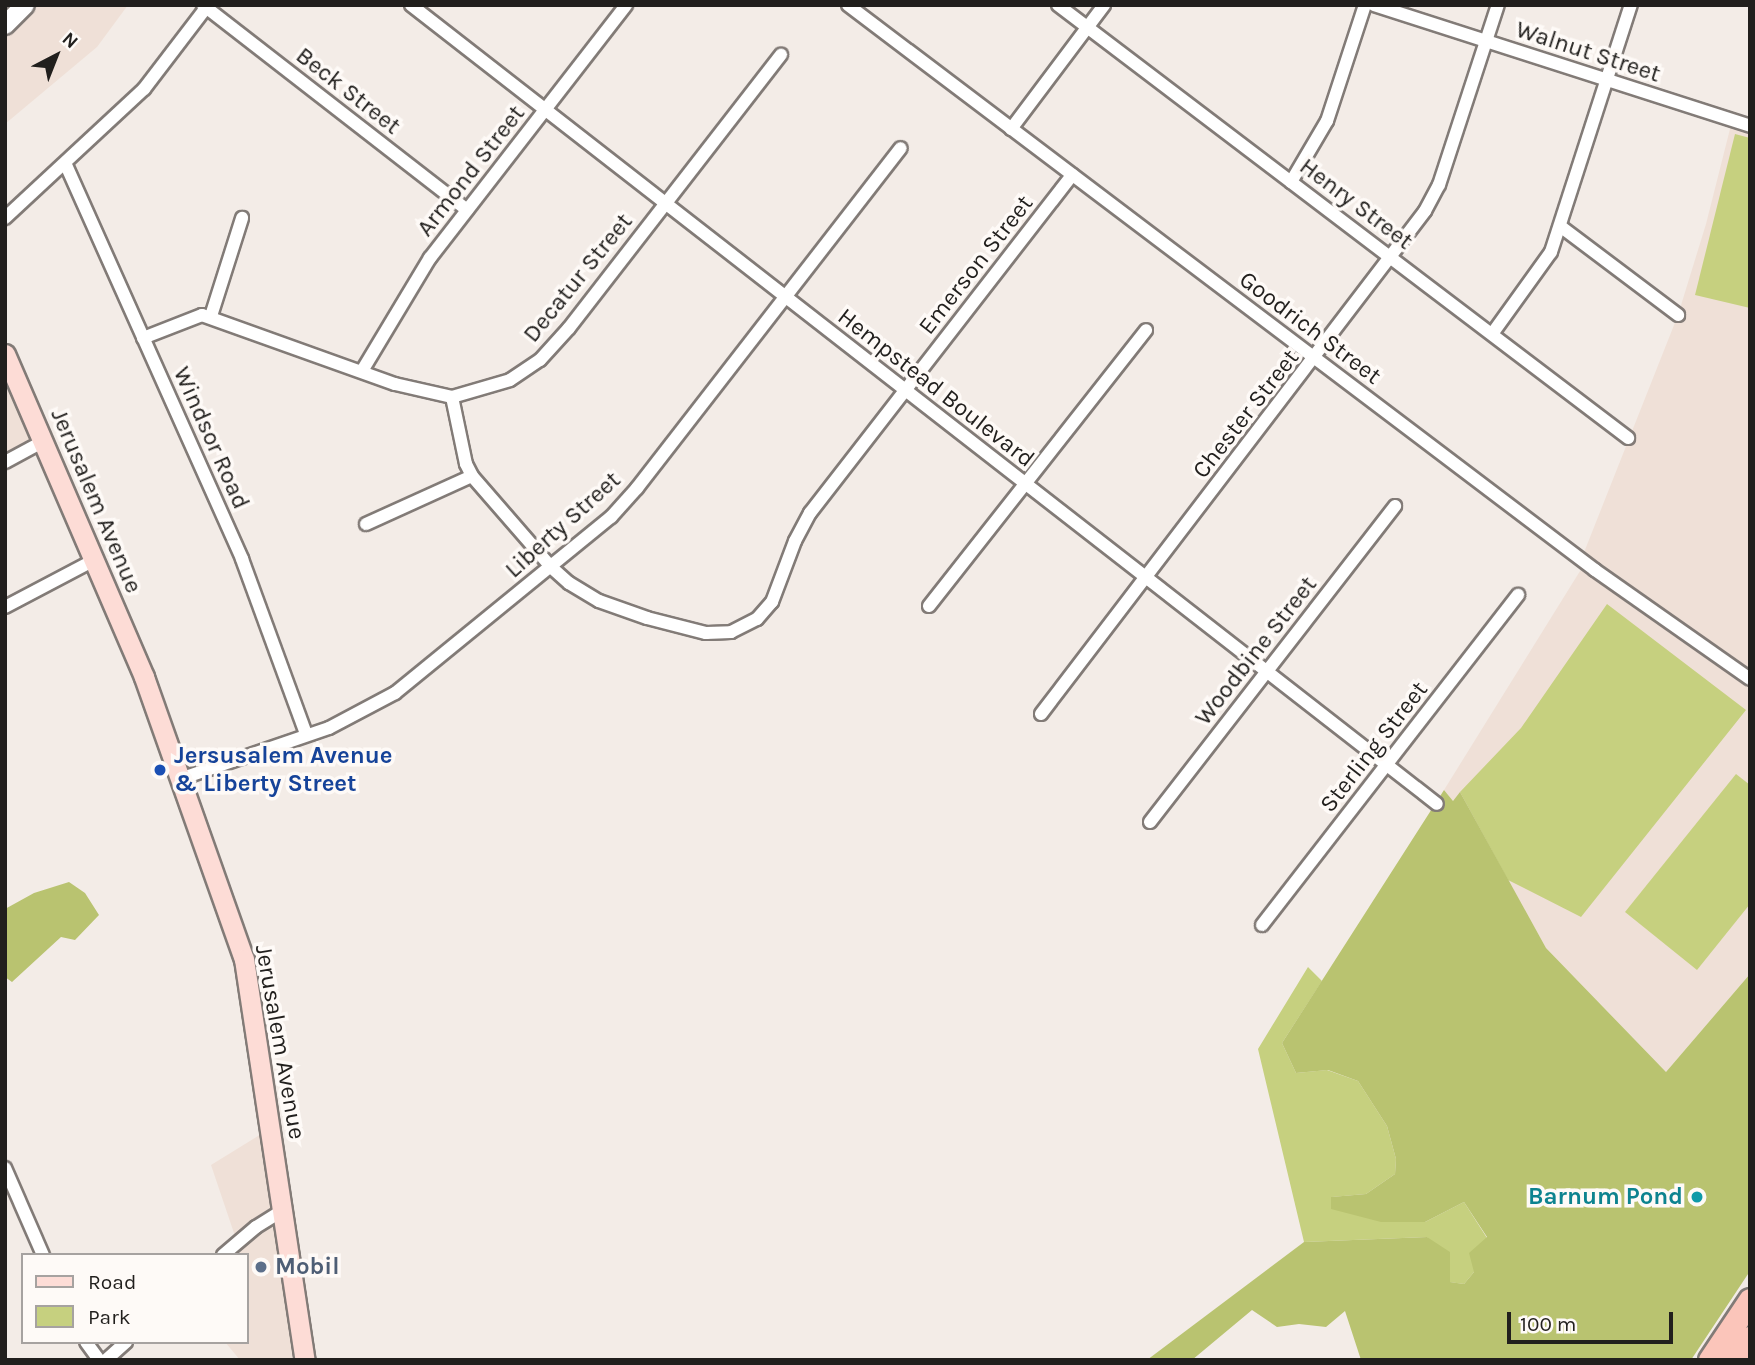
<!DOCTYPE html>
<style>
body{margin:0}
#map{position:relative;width:1755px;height:1365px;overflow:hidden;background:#f3ece7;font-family:Karla,sans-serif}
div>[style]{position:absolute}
.built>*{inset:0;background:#efe0d7}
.green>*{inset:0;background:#c6d07f}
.forest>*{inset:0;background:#b9c370}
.roads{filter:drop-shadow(2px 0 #827b77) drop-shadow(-2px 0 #827b77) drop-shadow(0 2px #827b77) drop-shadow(0 -2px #827b77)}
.street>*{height:12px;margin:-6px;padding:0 6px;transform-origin:6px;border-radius:6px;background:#fff}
.secondary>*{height:18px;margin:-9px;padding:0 9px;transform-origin:9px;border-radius:9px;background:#fff}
.primary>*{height:19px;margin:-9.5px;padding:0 9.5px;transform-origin:9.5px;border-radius:9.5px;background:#fddcd6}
.highway>*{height:23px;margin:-11.5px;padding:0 11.5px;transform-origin:11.5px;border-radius:11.5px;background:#fbc5ba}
.dots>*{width:19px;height:19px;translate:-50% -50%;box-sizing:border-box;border:4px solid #fefaf7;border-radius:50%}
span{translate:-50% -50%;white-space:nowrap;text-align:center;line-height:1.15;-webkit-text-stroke:7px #fefaf7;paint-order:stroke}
.street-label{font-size:24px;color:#211f1d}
.transit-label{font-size:24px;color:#164399;font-weight:700}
.left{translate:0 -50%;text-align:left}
.culture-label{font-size:24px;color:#0d838f;font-weight:700}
.right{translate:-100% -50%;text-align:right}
.service-label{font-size:24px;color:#4e5e75;font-weight:700}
.frame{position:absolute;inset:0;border:7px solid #211f1d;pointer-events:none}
.legend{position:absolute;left:21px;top:1253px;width:228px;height:91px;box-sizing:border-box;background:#fefaf7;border:2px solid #a6a2a0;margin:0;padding:9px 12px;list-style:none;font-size:21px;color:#211f1d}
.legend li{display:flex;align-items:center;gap:14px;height:35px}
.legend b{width:35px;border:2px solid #a6a2a0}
.north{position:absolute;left:21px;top:21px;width:70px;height:70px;-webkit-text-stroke:5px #fefaf7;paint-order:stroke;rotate:42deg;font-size:19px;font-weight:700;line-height:28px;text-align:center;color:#211f1d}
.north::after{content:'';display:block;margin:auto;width:24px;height:32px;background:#211f1d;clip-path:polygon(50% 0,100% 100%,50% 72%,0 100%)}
.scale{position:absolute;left:1507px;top:1312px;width:166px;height:32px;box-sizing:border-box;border:4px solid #211f1d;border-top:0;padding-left:9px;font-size:21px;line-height:24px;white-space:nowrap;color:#211f1d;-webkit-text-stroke:5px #fefaf7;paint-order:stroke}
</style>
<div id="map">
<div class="built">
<div style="clip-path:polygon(5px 5px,128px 5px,97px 47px,5px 124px)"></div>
<div style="clip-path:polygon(1732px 121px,1750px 126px,1750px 974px,1666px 1072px,1546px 948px,1460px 793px,1453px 801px,1444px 790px,1585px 563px,1581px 560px,1678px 315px,1706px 224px)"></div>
<div style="clip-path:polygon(5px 354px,44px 441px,5px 462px)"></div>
<div style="clip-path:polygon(271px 1128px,305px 1360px,240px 1360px,225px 1342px,247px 1342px,247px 1255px,223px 1255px,237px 1242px,211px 1165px)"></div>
</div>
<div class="green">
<div style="clip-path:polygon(1735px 134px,1750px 138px,1750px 308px,1695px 295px)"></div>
<div style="clip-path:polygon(1607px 604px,1746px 710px,1581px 917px,1508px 880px,1460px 792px,1521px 728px)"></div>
<div style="clip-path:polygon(1736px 774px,1750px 785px,1750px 904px,1697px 970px,1625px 912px)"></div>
<div style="clip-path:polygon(1308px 967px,1322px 981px,1282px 1043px,1296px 1073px,1327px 1070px,1358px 1081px,1387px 1126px,1396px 1159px,1395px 1174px,1366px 1194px,1332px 1197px,1425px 1222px,1464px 1202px,1487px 1238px,1474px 1272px,1464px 1284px,1449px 1282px,1427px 1237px,1304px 1242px,1258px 1049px)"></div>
</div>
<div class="forest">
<div style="clip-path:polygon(1444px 790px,1453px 801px,1460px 792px,1546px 948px,1666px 1072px,1750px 974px,1750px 1271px,1691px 1360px,1361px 1360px,1345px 1311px,1326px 1327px,1299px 1324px,1277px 1327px,1252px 1310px,1192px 1360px,1147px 1360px,1304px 1242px,1427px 1237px,1450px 1252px,1450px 1282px,1464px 1284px,1474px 1272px,1469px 1253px,1487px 1237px,1464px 1202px,1425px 1222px,1381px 1222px,1331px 1209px,1331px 1197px,1366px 1194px,1395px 1174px,1396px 1159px,1387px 1126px,1358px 1081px,1328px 1070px,1296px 1073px,1282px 1043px)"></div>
<div style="clip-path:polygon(69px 882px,85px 893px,99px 915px,75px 940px,61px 937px,12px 982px,5px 977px,5px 909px,34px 893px)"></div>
</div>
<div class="roads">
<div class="street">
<div style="left:203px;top:5px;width:334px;rotate:37.8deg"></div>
<div style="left:411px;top:5px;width:1300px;rotate:37.91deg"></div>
<div style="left:848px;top:5px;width:937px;rotate:37.1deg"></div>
<div style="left:1595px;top:570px;width:189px;rotate:35.1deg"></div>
<div style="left:1058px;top:5px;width:716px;rotate:37.22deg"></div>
<div style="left:1374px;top:5px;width:395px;rotate:17.8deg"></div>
<div style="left:1011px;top:129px;width:155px;rotate:-53.1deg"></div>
<div style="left:66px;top:165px;width:432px;rotate:65.9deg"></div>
<div style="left:242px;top:559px;width:186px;rotate:69.9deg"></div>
<div style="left:1291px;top:182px;width:71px;rotate:-59.5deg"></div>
<div style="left:1327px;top:121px;width:122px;rotate:-71.9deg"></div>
<div style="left:5px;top:218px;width:190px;rotate:-42.9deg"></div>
<div style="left:144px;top:89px;width:102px;rotate:-52.6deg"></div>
<div style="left:1560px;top:226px;width:148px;rotate:37deg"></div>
<div style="left:211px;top:316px;width:103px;rotate:-72.4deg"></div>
<div style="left:1492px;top:334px;width:101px;rotate:-54.3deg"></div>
<div style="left:1551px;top:252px;width:260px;rotate:-72.1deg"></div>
<div style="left:143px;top:338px;width:63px;rotate:-21.3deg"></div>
<div style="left:202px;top:315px;width:205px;rotate:19.7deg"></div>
<div style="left:395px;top:384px;width:58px;rotate:12.8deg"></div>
<div style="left:452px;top:397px;width:60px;rotate:-16.3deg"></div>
<div style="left:510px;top:380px;width:36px;rotate:-34deg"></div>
<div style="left:540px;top:360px;width:43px;rotate:-47.8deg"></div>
<div style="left:569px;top:328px;width:346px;rotate:-52.2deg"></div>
<div style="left:362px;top:371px;width:132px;rotate:-59deg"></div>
<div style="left:430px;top:258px;width:320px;rotate:-52.2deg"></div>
<div style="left:452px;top:397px;width:68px;rotate:78.2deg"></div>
<div style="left:466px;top:464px;width:13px;rotate:63deg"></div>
<div style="left:472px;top:476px;width:121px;rotate:49deg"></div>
<div style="left:551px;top:567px;width:24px;rotate:42deg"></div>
<div style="left:569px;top:583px;width:35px;rotate:31deg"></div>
<div style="left:599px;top:601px;width:51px;rotate:19.5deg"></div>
<div style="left:647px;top:618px;width:61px;rotate:14.3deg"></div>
<div style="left:706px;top:633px;width:25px;rotate:-2deg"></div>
<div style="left:731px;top:632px;width:29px;rotate:-27deg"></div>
<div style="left:757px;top:619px;width:23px;rotate:-49deg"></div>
<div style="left:772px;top:602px;width:65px;rotate:-69.3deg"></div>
<div style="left:795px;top:541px;width:32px;rotate:-62deg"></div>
<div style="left:810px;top:513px;width:428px;rotate:-52.2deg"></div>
<div style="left:5px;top:462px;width:44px;rotate:-28.3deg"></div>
<div style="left:366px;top:524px;width:116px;rotate:-24.4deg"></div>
<div style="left:929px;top:606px;width:351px;rotate:-51.8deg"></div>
<div style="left:5px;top:607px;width:103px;rotate:-27.8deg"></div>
<div style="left:1041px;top:714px;width:633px;rotate:-52.64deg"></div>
<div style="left:1425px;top:211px;width:30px;rotate:-62deg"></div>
<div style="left:1439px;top:185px;width:189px;rotate:-71.9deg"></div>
<div style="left:180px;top:779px;width:157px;rotate:-18.9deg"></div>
<div style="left:329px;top:728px;width:75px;rotate:-27.9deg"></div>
<div style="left:395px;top:693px;width:279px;rotate:-39.2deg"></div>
<div style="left:611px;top:517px;width:39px;rotate:-48deg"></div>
<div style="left:637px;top:488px;width:430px;rotate:-52.2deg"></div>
<div style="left:1150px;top:822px;width:400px;rotate:-52.2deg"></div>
<div style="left:1262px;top:925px;width:418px;rotate:-52.2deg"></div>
<div style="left:5px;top:1168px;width:95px;rotate:66.4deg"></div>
<div style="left:223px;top:1255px;width:43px;rotate:-40.3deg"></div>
<div style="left:256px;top:1227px;width:31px;rotate:-32deg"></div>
<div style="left:86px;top:1342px;width:22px;rotate:54deg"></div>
<div style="left:106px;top:1360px;width:27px;rotate:-42deg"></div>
</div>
<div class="secondary">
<div style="left:5px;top:25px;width:28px;rotate:-45deg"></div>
</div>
<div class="primary">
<div style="left:5px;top:354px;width:352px;rotate:66.7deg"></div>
<div style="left:144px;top:677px;width:299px;rotate:70.5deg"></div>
<div style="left:244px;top:959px;width:406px;rotate:81.4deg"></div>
</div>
<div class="highway">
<div style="left:1710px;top:1360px;width:72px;rotate:-56.3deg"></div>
<div style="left:1736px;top:1360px;width:26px;rotate:-58deg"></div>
</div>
</div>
<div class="dots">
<div style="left:160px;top:770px;background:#1a4fb4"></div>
<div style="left:1697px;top:1197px;background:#0f9aa8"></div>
<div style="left:261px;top:1267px;background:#5c6f8a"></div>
</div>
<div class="street-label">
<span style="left:1588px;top:52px;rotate:18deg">Walnut Street</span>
<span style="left:348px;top:91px;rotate:38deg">Beck Street</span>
<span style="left:471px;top:171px;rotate:-52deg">Armond Street</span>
<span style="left:1356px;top:204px;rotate:37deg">Henry Street</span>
<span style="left:976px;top:265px;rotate:-52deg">Emerson Street</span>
<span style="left:578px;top:278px;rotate:-51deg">Decatur Street</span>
<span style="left:1310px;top:328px;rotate:37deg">Goodrich Street</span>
<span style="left:936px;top:388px;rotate:38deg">Hempstead Boulevard</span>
<span style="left:1246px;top:414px;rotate:-52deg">Chester Street</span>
<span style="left:211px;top:438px;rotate:66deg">Windsor Road</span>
<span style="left:96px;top:501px;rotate:67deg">Jerusalem Avenue</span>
<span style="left:563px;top:525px;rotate:-42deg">Liberty Street</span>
<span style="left:1256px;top:651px;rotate:-52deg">Woodbine Street</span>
<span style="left:1374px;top:747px;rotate:-52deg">Sterling Street</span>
<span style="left:280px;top:1042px;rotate:80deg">Jerusalem Avenue</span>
</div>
<div class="transit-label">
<span class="left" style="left:174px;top:770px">Jersusalem Avenue<br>&amp; Liberty Street</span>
</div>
<div class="culture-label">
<span class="right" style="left:1683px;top:1197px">Barnum Pond</span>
</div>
<div class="service-label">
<span class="left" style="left:275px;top:1267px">Mobil</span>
</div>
<div class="frame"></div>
<ul class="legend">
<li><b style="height:9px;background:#fddcd6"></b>Road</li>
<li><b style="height:19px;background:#c6d07f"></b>Park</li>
</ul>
<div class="north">N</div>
<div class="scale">100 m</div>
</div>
